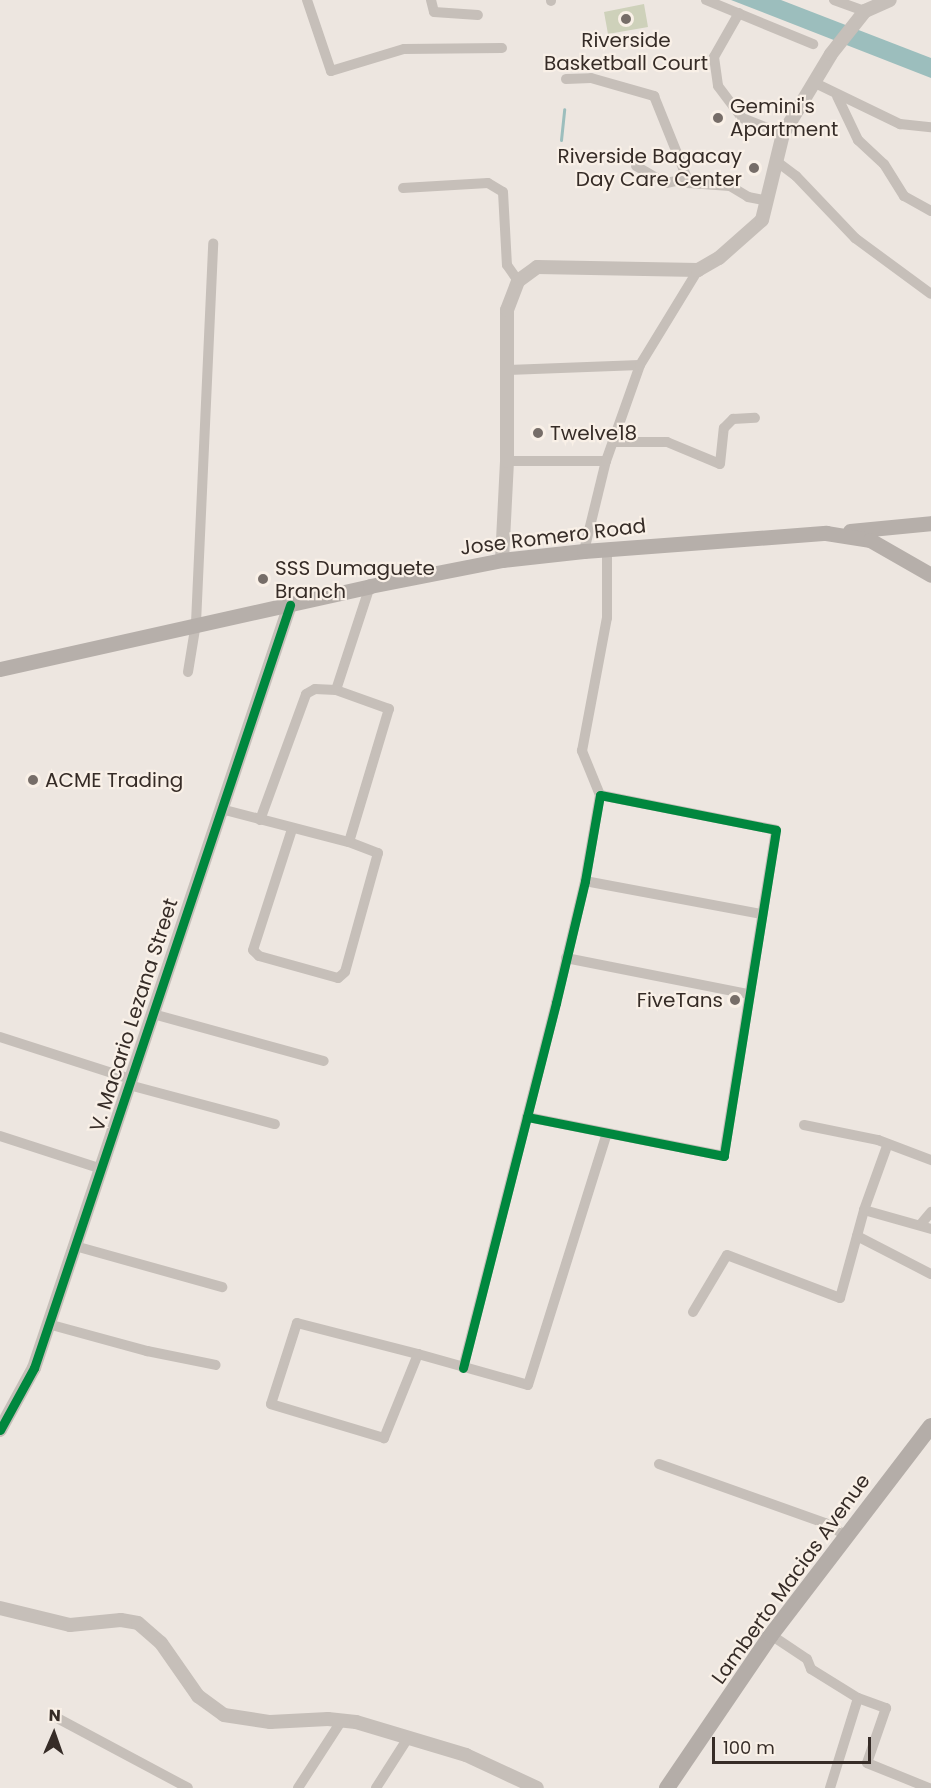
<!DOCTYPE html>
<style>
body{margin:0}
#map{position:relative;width:931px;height:1788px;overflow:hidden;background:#ede6e0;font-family:Poppins,sans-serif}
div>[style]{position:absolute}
.green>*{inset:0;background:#ced1ba}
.water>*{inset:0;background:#9cbebd}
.stream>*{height:3px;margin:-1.5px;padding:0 1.5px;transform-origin:1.5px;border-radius:1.5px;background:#9cbebd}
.minor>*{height:10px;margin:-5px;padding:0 5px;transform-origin:5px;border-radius:5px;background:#c6bfb9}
.tertiary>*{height:14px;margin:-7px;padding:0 7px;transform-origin:7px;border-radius:7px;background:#c6bfb9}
.secondary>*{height:15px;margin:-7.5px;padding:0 7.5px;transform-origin:7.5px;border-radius:7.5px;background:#b6afaa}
.primary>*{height:16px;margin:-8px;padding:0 8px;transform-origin:8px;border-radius:8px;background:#b4ada8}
.cycleway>*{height:9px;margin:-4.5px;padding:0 4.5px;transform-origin:4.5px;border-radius:4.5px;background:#00873e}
.dots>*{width:16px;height:16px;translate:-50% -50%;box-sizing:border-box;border:3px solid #f9f0e7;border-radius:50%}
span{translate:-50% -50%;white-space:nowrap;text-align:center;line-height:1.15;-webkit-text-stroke:4.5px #f9f0e7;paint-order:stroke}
.poi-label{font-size:20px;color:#362c27}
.left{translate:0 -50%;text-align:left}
.right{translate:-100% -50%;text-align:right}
.street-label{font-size:20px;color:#362c27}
.north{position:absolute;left:24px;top:1704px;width:60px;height:60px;-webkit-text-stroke:4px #f9f0e7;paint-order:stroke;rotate:2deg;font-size:16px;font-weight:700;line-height:24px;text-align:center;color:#362c27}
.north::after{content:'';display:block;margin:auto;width:21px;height:27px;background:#362c27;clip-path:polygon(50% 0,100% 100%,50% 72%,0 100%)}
.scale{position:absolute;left:712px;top:1737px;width:159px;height:27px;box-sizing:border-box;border:3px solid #362c27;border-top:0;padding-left:8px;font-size:18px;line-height:21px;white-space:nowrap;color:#362c27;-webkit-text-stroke:4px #f9f0e7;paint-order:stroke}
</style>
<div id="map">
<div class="green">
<div style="clip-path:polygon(644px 4px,648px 27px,608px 34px,604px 12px)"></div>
</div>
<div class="water">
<div style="clip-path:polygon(731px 0,781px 0,931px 58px,931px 78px)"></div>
</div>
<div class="stream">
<div style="left:561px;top:140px;width:31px;rotate:-84deg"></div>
</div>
<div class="minor">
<div style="left:307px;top:0;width:75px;rotate:71.3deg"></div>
<div style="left:331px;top:71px;width:76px;rotate:-16.8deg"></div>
<div style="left:404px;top:49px;width:98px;rotate:-0.6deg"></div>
<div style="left:431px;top:0;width:12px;rotate:76deg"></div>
<div style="left:434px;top:12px;width:44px;rotate:3.9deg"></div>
<div style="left:706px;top:0;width:116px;rotate:22.4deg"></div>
<div style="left:834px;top:0;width:33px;rotate:20deg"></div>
<div style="left:551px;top:1px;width:1px;rotate:-90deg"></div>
<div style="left:739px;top:13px;width:51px;rotate:119.6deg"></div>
<div style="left:714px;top:57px;width:29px;rotate:82deg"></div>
<div style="left:718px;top:86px;width:40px;rotate:53deg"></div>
<div style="left:742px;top:118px;width:44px;rotate:21.3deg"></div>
<div style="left:566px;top:79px;width:25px;rotate:-2deg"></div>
<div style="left:591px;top:78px;width:66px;rotate:15.9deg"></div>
<div style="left:654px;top:96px;width:94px;rotate:68.1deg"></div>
<div style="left:689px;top:183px;width:41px;rotate:4.2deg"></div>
<div style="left:730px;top:186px;width:21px;rotate:31deg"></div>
<div style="left:748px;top:197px;width:20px;rotate:11deg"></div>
<div style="left:813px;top:82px;width:97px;rotate:25.8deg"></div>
<div style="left:900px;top:124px;width:31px;rotate:6deg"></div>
<div style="left:837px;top:96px;width:49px;rotate:64.5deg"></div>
<div style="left:858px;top:140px;width:35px;rotate:43deg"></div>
<div style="left:884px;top:164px;width:38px;rotate:58deg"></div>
<div style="left:904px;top:196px;width:31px;rotate:29deg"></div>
<div style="left:776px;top:161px;width:25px;rotate:37deg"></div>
<div style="left:796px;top:176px;width:86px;rotate:46.4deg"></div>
<div style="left:855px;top:238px;width:94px;rotate:36.4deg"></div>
<div style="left:636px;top:166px;width:34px;rotate:30deg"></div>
<div style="left:666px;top:183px;width:20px;rotate:-11deg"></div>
<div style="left:403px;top:188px;width:85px;rotate:-3.4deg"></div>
<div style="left:488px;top:183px;width:17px;rotate:31deg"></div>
<div style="left:503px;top:192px;width:73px;rotate:86.9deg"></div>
<div style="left:507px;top:265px;width:19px;rotate:55deg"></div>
<div style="left:508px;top:370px;width:132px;rotate:-2.2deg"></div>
<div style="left:613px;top:442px;width:54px"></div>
<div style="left:667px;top:442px;width:57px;rotate:22.5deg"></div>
<div style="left:720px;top:464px;width:36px;rotate:-84deg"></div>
<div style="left:724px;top:428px;width:13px;rotate:-45deg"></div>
<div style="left:733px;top:419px;width:22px;rotate:-3deg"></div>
<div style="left:507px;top:461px;width:99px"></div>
<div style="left:584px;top:551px;width:93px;rotate:-76.3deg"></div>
<div style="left:606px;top:461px;width:102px;rotate:-70.5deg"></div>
<div style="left:640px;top:365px;width:111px;rotate:-58.6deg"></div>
<div style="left:188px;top:672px;width:50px;rotate:-80.7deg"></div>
<div style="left:196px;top:623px;width:380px;rotate:-87.4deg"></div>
<div style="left:600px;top:795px;width:48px;rotate:-112.2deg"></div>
<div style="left:582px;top:751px;width:135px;rotate:-79.4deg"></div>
<div style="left:607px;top:618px;width:69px;rotate:-90deg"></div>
<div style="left:221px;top:809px;width:132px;rotate:14.5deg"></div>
<div style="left:349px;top:842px;width:31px;rotate:21deg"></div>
<div style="left:378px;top:853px;width:123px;rotate:105.5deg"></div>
<div style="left:345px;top:972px;width:9px;rotate:139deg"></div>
<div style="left:338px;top:978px;width:82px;rotate:-164.4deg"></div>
<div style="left:259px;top:956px;width:8px;rotate:-135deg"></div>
<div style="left:253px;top:950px;width:127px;rotate:-72.1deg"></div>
<div style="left:260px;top:820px;width:134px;rotate:-69.9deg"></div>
<div style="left:306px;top:694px;width:10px;rotate:-29deg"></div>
<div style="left:315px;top:689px;width:21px;rotate:3deg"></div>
<div style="left:349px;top:842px;width:139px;rotate:-73.3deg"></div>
<div style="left:389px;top:709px;width:56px;rotate:-160.3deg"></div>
<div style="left:336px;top:690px;width:109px;rotate:-71.9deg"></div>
<div style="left:585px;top:881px;width:180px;rotate:10.6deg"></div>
<div style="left:566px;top:958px;width:186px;rotate:11.2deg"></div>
<div style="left:153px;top:1014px;width:177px;rotate:15.4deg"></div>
<div style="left:0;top:1037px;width:138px;rotate:17.8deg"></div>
<div style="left:129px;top:1085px;width:151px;rotate:15deg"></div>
<div style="left:804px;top:1125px;width:76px;rotate:11.5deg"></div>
<div style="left:878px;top:1140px;width:57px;rotate:20.7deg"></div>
<div style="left:0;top:1136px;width:107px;rotate:17.9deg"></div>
<div style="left:864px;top:1210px;width:70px;rotate:15.8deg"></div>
<div style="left:921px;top:1224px;width:16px;rotate:-50deg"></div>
<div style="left:857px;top:1236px;width:83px;rotate:27.2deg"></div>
<div style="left:75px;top:1246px;width:153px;rotate:15.6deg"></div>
<div style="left:693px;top:1312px;width:66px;rotate:-59.2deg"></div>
<div style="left:727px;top:1255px;width:121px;rotate:20.8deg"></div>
<div style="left:840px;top:1298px;width:91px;rotate:-74.7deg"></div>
<div style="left:864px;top:1210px;width:68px;rotate:-70.2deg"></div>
<div style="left:48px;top:1324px;width:103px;rotate:15.3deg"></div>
<div style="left:147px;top:1351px;width:70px;rotate:11.5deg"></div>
<div style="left:418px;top:1354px;width:91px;rotate:112deg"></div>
<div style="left:384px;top:1438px;width:118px;rotate:-163.3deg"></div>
<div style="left:271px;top:1404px;width:85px;rotate:-72.2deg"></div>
<div style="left:297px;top:1323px;width:125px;rotate:14.4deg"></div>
<div style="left:418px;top:1354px;width:114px;rotate:15.7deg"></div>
<div style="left:528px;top:1385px;width:264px;rotate:-72.6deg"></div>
<div style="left:463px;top:1368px;width:377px;rotate:-75.7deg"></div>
<div style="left:556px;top:1003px;width:125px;rotate:-76.6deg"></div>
<div style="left:585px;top:881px;width:87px;rotate:-80.1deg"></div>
<div style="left:600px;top:795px;width:179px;rotate:11.2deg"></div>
<div style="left:776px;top:830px;width:330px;rotate:99.1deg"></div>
<div style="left:724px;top:1156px;width:201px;rotate:-168.8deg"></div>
<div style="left:659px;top:1464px;width:176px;rotate:19.6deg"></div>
<div style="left:825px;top:1523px;width:26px;rotate:31deg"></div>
<div style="left:771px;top:1635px;width:43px;rotate:33.7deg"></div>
<div style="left:807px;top:1659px;width:11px;rotate:68deg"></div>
<div style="left:811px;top:1669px;width:55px;rotate:31.7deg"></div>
<div style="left:858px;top:1698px;width:30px;rotate:20deg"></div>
<div style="left:886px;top:1708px;width:58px;rotate:109.1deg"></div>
<div style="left:867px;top:1763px;width:67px;rotate:22deg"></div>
<div style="left:59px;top:1719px;width:146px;rotate:28.1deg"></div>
<div style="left:298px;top:1788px;width:81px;rotate:-57.1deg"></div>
<div style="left:376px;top:1788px;width:59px;rotate:-57.4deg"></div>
<div style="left:830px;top:1788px;width:94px;rotate:-72.7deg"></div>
</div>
<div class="tertiary">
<div style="left:502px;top:560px;width:99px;rotate:-87.1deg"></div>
<div style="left:507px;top:461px;width:151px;rotate:-90deg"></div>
<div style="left:507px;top:310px;width:31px;rotate:-69deg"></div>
<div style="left:518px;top:281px;width:24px;rotate:-36deg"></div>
<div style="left:537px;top:267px;width:161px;rotate:1.1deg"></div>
<div style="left:698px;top:270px;width:24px;rotate:-30deg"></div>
<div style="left:719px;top:258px;width:57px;rotate:-41.5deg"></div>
<div style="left:762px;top:220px;width:89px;rotate:-76.3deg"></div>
<div style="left:783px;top:134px;width:93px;rotate:-59deg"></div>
<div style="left:831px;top:54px;width:55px;rotate:-51.7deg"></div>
<div style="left:865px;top:11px;width:27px;rotate:-24deg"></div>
<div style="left:0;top:1430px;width:71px;rotate:-61.3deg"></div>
<div style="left:34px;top:1368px;width:805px;rotate:-71.45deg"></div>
<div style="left:0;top:1608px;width:72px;rotate:13.7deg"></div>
<div style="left:70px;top:1625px;width:51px;rotate:-5.6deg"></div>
<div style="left:121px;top:1620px;width:17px;rotate:10deg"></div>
<div style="left:138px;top:1623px;width:30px;rotate:41deg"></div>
<div style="left:161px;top:1643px;width:65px;rotate:55.1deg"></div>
<div style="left:198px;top:1696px;width:32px;rotate:36deg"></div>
<div style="left:224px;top:1715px;width:47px;rotate:8.7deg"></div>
<div style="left:270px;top:1722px;width:58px;rotate:-3deg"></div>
<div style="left:328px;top:1719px;width:28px;rotate:6deg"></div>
<div style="left:356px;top:1722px;width:115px;rotate:16.7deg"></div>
<div style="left:466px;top:1755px;width:78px;rotate:24.9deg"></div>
</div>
<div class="secondary">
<div style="left:850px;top:531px;width:81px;rotate:-5.6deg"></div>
<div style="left:0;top:669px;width:379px;rotate:-12.6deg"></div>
<div style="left:370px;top:586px;width:135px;rotate:-11.1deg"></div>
<div style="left:502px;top:560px;width:82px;rotate:-6.3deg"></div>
<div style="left:584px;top:551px;width:243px;rotate:-4.3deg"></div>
<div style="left:826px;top:533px;width:45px;rotate:9deg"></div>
<div style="left:870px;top:540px;width:70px;rotate:29.8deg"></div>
</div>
<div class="primary">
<div style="left:667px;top:1788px;width:185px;rotate:-55.8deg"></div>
<div style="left:771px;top:1635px;width:263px;rotate:-52.6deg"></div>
</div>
<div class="cycleway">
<div style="left:463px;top:1368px;width:377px;rotate:-75.7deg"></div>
<div style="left:556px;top:1003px;width:125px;rotate:-76.6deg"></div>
<div style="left:585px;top:881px;width:87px;rotate:-80.1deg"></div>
<div style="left:600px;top:795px;width:179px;rotate:11.2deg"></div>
<div style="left:776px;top:830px;width:330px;rotate:99.1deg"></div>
<div style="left:724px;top:1156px;width:201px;rotate:-168.8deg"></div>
<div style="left:0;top:1430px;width:71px;rotate:-61.3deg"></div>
<div style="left:34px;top:1368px;width:805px;rotate:-71.45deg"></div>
</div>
<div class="dots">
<div style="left:626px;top:19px;background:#766d68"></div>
<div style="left:718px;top:118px;background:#766d68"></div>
<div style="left:754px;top:168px;background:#766d68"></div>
<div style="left:538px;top:433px;background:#766d68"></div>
<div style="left:263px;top:579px;background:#766d68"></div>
<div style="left:33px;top:780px;background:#766d68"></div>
<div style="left:735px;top:1000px;background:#766d68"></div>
</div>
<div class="poi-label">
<span style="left:626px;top:52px">Riverside<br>Basketball Court</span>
<span class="left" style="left:730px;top:118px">Gemini's<br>Apartment</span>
<span class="right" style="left:742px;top:168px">Riverside Bagacay<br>Day Care Center</span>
<span class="left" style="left:550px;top:433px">Twelve18</span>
<span class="left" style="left:275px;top:580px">SSS Dumaguete<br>Branch</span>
<span class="left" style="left:45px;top:780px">ACME Trading</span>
<span class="right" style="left:723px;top:1000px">FiveTans</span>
</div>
<div class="street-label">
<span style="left:553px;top:537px;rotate:-7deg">Jose Romero Road</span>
<span style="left:134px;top:1015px;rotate:-72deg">V. Macario Lezana Street</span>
<span style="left:791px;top:1579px;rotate:-54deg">Lamberto Macias Avenue</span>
</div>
<div class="north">N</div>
<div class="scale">100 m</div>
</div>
